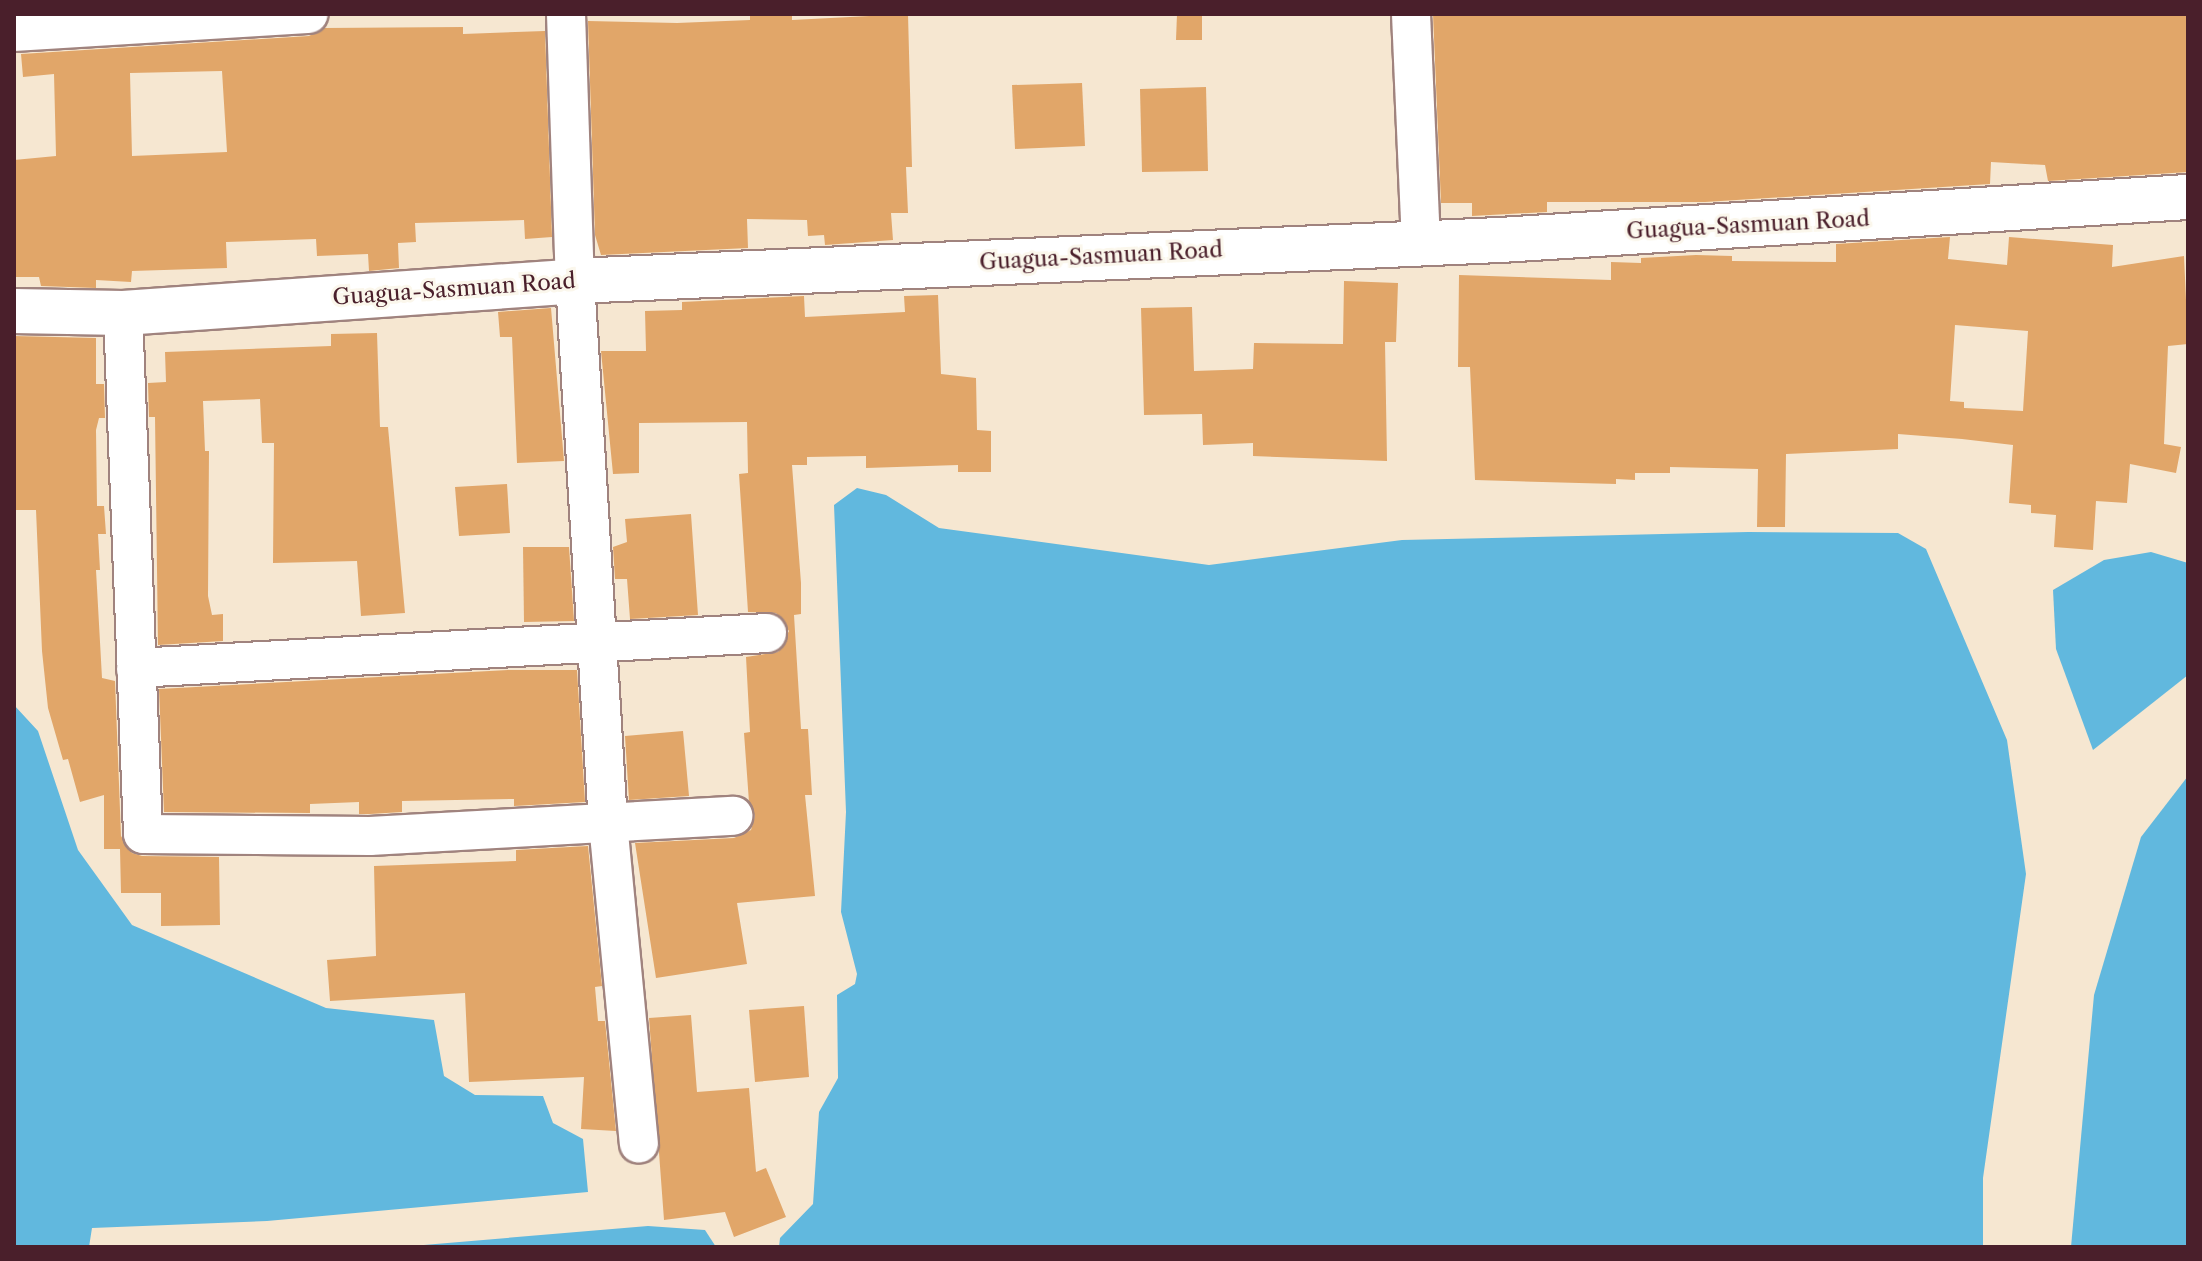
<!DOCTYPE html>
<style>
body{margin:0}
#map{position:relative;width:2202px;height:1261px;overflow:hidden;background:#f6e7d1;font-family:"Libre Caslon Text",serif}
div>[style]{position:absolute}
.water>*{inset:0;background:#61b8de}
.building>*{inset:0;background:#e1a669}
.roads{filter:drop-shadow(2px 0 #a0837e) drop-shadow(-2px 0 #a0837e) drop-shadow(0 2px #a0837e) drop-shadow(0 -2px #a0837e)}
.minor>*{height:38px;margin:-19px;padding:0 19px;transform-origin:19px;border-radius:19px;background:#fff}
.major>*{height:44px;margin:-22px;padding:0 22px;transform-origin:22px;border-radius:22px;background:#fff}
span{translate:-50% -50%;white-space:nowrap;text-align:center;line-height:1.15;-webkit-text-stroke:6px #fbf7ec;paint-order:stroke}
.street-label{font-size:22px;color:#4a1f2b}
.frame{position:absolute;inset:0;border:16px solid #4a1f2b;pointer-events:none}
</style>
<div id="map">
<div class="water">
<div style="clip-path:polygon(857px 488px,886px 495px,939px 528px,1209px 565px,1402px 540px,1748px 532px,1898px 533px,1926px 549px,2007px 740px,2026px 874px,1983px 1178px,1983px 1247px,779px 1247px,780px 1238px,813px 1204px,819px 1112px,838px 1078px,837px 995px,855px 984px,857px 974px,841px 912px,846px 812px,834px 505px)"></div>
<div style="clip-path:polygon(2151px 552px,2188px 563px,2188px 675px,2093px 750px,2056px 649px,2053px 590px,2104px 560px)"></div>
<div style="clip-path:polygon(14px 705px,38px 731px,78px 850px,132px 925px,326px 1008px,434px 1020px,444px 1076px,475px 1095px,543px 1096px,553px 1123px,583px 1139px,588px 1192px,267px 1221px,92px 1228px,89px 1247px,14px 1247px)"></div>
<div style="clip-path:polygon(2188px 776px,2188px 1247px,2071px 1247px,2094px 995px,2141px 837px)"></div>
<div style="clip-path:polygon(648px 1226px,705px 1230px,716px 1247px,400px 1247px)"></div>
</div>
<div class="building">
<div style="clip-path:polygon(750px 14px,792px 14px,792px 20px,908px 14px,912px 167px,906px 167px,908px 213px,891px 213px,893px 240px,825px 245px,824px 235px,808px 236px,807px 220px,747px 219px,748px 248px,601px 255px,595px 235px,588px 21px,677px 23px,750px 20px)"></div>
<div style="clip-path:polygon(1177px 14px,1202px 14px,1202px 40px,1176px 40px)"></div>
<div style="clip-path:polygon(1433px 14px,2188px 14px,2188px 172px,2048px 181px,2045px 165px,1991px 162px,1990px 184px,1705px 202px,1547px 202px,1547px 212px,1472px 216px,1472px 203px,1441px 203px)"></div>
<div style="clip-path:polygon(evenodd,463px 27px,463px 34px,545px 31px,552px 237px,525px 239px,524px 220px,415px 223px,416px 242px,398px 243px,399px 268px,369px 271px,368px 254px,317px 256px,316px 239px,226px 242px,227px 268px,132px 271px,131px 282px,96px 280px,96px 288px,41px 286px,39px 277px,14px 277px,14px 160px,56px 156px,54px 74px,23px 77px,21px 54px,309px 36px,324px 28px,463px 27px,222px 71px,227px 152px,132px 156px,130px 73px,222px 71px)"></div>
<div style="clip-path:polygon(1082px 83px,1085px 146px,1015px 149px,1012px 85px)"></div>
<div style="clip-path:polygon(1206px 87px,1208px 171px,1142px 172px,1140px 89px)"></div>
<div style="clip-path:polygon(evenodd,1950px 237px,1948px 259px,2007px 265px,2009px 237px,2113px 245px,2112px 267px,2184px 256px,2188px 344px,2168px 346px,2164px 444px,2181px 447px,2176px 473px,2130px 464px,2127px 503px,2096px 501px,2093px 550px,2054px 547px,2056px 515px,2031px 513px,2031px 505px,2009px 503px,2013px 445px,1962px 439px,1898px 434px,1898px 449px,1786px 454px,1785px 527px,1757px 527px,1758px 469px,1670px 467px,1670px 473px,1635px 473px,1635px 480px,1616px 479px,1616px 484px,1475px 480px,1470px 367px,1458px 367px,1459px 275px,1611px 280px,1611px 262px,1641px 263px,1641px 258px,1696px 255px,1732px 256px,1732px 261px,1836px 262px,1836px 244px,1950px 237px,1955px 325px,2028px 331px,2023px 411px,1964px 408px,1964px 402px,1950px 401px,1955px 325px)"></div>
<div style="clip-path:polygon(1344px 281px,1398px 283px,1396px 342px,1385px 342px,1387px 461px,1253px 456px,1253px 443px,1203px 445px,1202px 414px,1144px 415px,1141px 308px,1192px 307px,1194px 371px,1253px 369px,1254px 343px,1343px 344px)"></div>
<div style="clip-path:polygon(938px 295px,941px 374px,976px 378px,977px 430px,991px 431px,991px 472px,958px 472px,958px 465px,866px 468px,866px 456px,807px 457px,807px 465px,792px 465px,801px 583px,801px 614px,794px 615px,801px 729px,808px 729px,812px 795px,805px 795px,815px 896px,737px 903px,747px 964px,656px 978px,635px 843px,734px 838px,751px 830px,755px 816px,749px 802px,744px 733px,750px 732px,746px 657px,778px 652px,789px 631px,776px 613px,748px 612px,739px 474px,748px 473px,747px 422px,639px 423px,639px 473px,613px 474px,601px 351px,646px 351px,645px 311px,682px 310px,682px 302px,804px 296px,805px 317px,905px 312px,904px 296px)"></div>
<div style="clip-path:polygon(551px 308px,564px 461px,517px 463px,512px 337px,500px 337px,498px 312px)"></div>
<div style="clip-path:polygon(377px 333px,380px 427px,388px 427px,405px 613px,361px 616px,357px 561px,273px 563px,274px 443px,262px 443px,260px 399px,203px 401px,205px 451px,209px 451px,208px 596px,212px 615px,223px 614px,223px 641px,158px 645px,155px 417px,149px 417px,148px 383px,166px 382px,165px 352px,331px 346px,331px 334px)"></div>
<div style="clip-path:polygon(14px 336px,96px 338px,96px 384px,104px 384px,105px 418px,99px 418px,96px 430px,97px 506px,104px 506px,106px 534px,98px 534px,100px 570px,96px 570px,102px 678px,115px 681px,121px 836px,132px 853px,142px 856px,219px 857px,220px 925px,161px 926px,161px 893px,121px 893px,120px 849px,104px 849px,104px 795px,80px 802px,68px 759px,63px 760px,48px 708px,42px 651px,36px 510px,14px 510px)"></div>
<div style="clip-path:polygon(507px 484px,510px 533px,459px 536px,455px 487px)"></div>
<div style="clip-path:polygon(691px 514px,698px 615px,630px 619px,627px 579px,615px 579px,613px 547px,627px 542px,625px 519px)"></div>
<div style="clip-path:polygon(523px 547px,569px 547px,574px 621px,524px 622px)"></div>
<div style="clip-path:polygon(508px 670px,577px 670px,585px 802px,514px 806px,514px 799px,402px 801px,402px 812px,370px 814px,359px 814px,359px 802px,310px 804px,310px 813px,164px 812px,159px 689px)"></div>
<div style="clip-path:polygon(683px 731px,689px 796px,629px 800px,625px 736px)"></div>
<div style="clip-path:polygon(588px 846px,602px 986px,595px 987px,598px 1021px,605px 1021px,616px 1131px,581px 1129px,584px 1077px,469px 1082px,465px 993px,330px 1001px,327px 960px,376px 956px,374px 866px,516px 861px,516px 850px)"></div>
<div style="clip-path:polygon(804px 1006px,809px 1077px,755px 1082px,749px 1010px)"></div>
<div style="clip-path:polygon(691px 1015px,697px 1092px,749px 1088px,756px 1172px,766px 1168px,786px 1217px,734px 1237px,725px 1212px,664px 1220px,649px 1018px)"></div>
</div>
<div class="roads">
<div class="minor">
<div style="left:566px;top:14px;width:267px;rotate:88.1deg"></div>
<div style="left:575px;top:281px;width:543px;rotate:86.52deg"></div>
<div style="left:608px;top:823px;width:322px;rotate:84.5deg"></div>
<div style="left:1411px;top:14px;width:227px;rotate:87.5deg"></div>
<div style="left:14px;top:32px;width:295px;rotate:-3.5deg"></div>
<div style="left:123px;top:313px;width:521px;rotate:87.8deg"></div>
<div style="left:143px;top:834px;width:227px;rotate:0.5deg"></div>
<div style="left:370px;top:836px;width:364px;rotate:-3.2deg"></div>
<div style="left:136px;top:668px;width:632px;rotate:-3.17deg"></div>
</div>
<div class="major">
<div style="left:14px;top:311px;width:109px;rotate:1.1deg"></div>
<div style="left:123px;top:313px;width:453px;rotate:-4deg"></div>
<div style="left:575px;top:281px;width:926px;rotate:-2.54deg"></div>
<div style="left:1500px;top:240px;width:689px;rotate:-3.58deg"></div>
</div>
</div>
<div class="street-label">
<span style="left:1748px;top:225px;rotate:-3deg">Guagua-Sasmuan Road</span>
<span style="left:1101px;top:256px;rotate:-3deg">Guagua-Sasmuan Road</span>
<span style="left:454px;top:289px;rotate:-4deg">Guagua-Sasmuan Road</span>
</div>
<div class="frame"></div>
</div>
